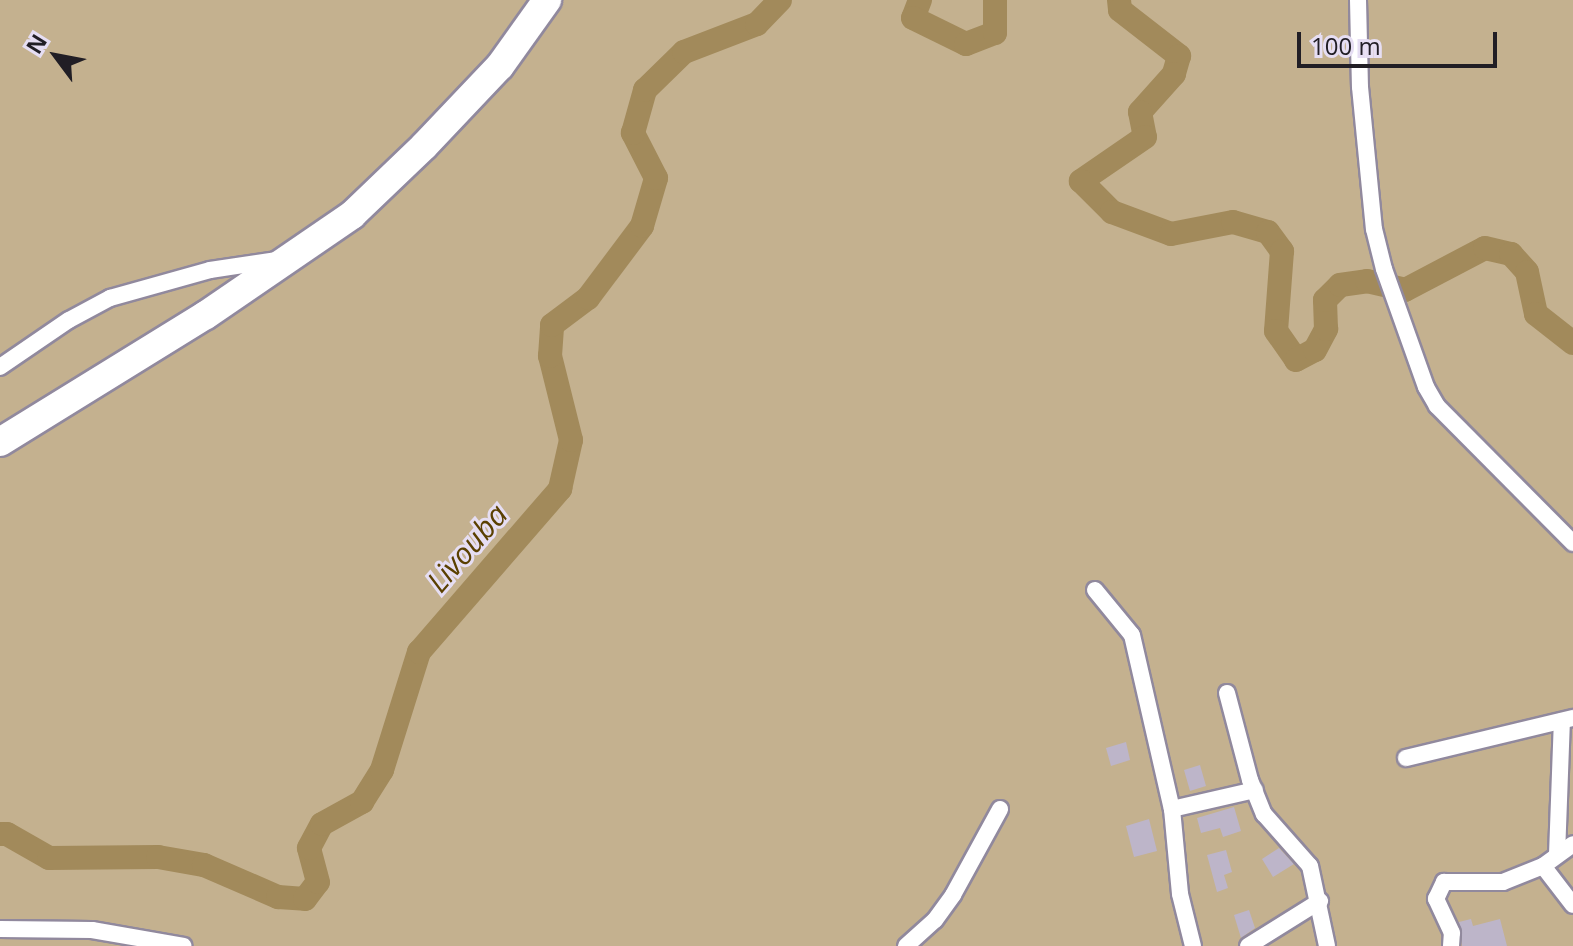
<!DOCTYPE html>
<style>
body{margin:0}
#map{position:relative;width:1573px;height:946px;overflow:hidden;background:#e6def3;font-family:"Open Sans",sans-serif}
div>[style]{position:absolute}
.green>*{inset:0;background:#c4b18f}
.river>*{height:24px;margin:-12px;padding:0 12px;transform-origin:12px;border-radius:12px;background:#a28a5b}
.building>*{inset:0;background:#bdb5c9}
.roads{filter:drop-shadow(2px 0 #91899d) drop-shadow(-2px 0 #91899d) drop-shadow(0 2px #91899d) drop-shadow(0 -2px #91899d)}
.street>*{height:16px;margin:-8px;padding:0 8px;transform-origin:8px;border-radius:8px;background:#fff}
.highway>*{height:28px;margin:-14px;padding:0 14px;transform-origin:14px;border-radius:14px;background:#fff}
span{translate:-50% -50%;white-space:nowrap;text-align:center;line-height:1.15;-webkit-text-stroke:6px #e6def3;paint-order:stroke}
.water-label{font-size:30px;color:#5a4001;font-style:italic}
.north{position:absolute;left:16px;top:16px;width:80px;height:80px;-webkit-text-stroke:6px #e6def3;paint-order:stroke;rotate:302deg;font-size:22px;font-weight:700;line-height:32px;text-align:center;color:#211e25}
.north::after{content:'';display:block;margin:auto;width:28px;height:36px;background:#211e25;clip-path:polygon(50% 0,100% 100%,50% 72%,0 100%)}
.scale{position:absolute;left:1297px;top:32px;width:200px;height:36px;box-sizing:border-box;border:4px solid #211e25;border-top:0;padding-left:10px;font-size:24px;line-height:28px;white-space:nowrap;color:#211e25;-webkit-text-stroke:6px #e6def3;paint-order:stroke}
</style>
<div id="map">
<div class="green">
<div style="clip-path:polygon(0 0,1573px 0,1573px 946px,0 946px)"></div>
</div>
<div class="river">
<div style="left:920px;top:0;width:19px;rotate:111deg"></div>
<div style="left:913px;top:18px;width:59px;rotate:26.1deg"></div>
<div style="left:966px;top:44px;width:31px;rotate:-21deg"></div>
<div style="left:995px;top:33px;width:33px;rotate:-90deg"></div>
<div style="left:1119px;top:0;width:10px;rotate:84deg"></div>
<div style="left:1120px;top:10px;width:75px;rotate:37.9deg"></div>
<div style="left:1179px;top:56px;width:19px;rotate:106deg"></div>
<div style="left:1174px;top:74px;width:51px;rotate:131.8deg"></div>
<div style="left:1140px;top:112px;width:25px;rotate:79deg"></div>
<div style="left:1145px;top:137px;width:78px;rotate:145.5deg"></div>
<div style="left:1081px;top:181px;width:44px;rotate:45deg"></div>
<div style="left:1112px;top:212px;width:63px;rotate:20.4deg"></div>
<div style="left:1171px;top:234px;width:63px;rotate:-11deg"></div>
<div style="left:1233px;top:222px;width:36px;rotate:16deg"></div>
<div style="left:1268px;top:232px;width:24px;rotate:54deg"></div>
<div style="left:1282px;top:251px;width:80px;rotate:94.3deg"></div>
<div style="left:1276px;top:331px;width:35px;rotate:55deg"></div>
<div style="left:1296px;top:360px;width:21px;rotate:-28deg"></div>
<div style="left:1315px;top:350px;width:24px;rotate:-62deg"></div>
<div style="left:1326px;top:329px;width:29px;rotate:-92deg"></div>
<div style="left:1325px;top:300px;width:21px;rotate:-45deg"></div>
<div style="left:1340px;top:285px;width:27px;rotate:-8deg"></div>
<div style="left:1367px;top:281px;width:39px;rotate:13deg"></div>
<div style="left:1405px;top:290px;width:90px;rotate:-27.7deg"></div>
<div style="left:1485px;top:248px;width:27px;rotate:13deg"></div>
<div style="left:1511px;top:254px;width:24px;rotate:48deg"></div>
<div style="left:1527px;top:272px;width:43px;rotate:77.9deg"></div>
<div style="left:1536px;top:314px;width:47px;rotate:38.1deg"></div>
<div style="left:0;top:834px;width:7px"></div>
<div style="left:7px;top:834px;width:48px;rotate:29.7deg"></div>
<div style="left:49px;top:858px;width:109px;rotate:-0.5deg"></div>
<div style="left:158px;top:857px;width:47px;rotate:9.9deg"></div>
<div style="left:204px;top:865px;width:81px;rotate:23.4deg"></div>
<div style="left:278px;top:897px;width:27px;rotate:4deg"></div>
<div style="left:305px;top:899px;width:21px;rotate:-53deg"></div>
<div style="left:318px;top:882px;width:35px;rotate:-105deg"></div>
<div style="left:309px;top:848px;width:27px;rotate:-62deg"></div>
<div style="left:322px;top:824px;width:46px;rotate:-28.8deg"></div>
<div style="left:362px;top:802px;width:38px;rotate:-58deg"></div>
<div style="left:382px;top:770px;width:124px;rotate:-72.6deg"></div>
<div style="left:419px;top:652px;width:216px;rotate:-49.1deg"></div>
<div style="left:560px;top:489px;width:50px;rotate:-77.3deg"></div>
<div style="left:571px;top:440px;width:87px;rotate:-104deg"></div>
<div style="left:550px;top:356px;width:31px;rotate:-86deg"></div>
<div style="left:552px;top:325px;width:45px;rotate:-36.9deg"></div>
<div style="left:588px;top:298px;width:90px;rotate:-53.1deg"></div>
<div style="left:642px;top:226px;width:50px;rotate:-73.7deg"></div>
<div style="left:656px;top:178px;width:51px;rotate:-117.1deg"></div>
<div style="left:633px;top:133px;width:45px;rotate:-74.4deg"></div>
<div style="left:645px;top:90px;width:54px;rotate:-44.3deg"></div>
<div style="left:684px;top:52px;width:78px;rotate:-21deg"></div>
<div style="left:757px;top:24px;width:33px;rotate:-46deg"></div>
</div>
<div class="building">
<div style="clip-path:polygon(1126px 742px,1130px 760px,1111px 766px,1106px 748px)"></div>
<div style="clip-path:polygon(1200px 765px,1206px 786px,1190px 791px,1184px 770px)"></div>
<div style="clip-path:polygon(1234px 807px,1241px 831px,1223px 837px,1220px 828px,1201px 833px,1197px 818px)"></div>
<div style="clip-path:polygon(1149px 819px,1157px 851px,1134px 857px,1126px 826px)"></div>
<div style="clip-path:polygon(1279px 848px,1294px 864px,1273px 877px,1262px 859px)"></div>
<div style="clip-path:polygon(1226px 850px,1232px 872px,1224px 875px,1228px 888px,1217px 892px,1207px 855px)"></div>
<div style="clip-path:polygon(1249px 910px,1255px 928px,1241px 938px,1234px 915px)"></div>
<div style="clip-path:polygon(1471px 919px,1473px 926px,1500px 919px,1507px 946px,1462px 946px,1459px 922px)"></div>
</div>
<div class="roads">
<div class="street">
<div style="left:1358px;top:0;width:87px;rotate:88.7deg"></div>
<div style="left:1360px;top:87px;width:143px;rotate:84.4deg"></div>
<div style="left:1374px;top:229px;width:41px;rotate:76deg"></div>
<div style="left:1384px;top:269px;width:125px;rotate:70.4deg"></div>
<div style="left:1426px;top:387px;width:22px;rotate:60deg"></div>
<div style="left:1437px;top:406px;width:193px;rotate:45.2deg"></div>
<div style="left:0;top:367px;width:83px;rotate:-34.3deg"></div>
<div style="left:69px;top:320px;width:47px;rotate:-28.2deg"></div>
<div style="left:110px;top:298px;width:104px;rotate:-15.6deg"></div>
<div style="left:210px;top:270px;width:68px;rotate:-8.5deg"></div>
<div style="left:1095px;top:590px;width:58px;rotate:50.6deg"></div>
<div style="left:1132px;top:635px;width:179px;rotate:77.1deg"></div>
<div style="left:1172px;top:809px;width:85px;rotate:84.6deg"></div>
<div style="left:1180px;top:894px;width:54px;rotate:76deg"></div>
<div style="left:1227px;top:693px;width:90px;rotate:75.2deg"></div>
<div style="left:1250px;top:780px;width:37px;rotate:68deg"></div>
<div style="left:1264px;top:814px;width:69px;rotate:48.5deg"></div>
<div style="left:1310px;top:866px;width:82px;rotate:78deg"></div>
<div style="left:1406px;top:758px;width:172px;rotate:-13.5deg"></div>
<div style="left:1172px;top:809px;width:85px;rotate:-12.9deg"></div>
<div style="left:1557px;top:855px;width:134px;rotate:-87.9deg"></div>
<div style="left:1543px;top:866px;width:49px;rotate:52.4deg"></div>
<div style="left:0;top:929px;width:92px;rotate:0.6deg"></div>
<div style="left:92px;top:930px;width:93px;rotate:9.9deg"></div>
<div style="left:906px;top:946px;width:39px;rotate:-42deg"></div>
<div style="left:935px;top:920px;width:31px;rotate:-54deg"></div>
<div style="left:953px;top:895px;width:98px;rotate:-61.3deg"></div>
<div style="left:1248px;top:946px;width:85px;rotate:-32deg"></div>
<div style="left:1451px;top:946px;width:13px;rotate:-86deg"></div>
<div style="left:1452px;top:933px;width:38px;rotate:-115deg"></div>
<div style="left:1436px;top:899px;width:19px;rotate:-65deg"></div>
<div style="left:1444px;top:882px;width:59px"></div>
<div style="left:1503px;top:882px;width:43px;rotate:-21.8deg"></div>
<div style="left:1543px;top:866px;width:37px;rotate:-36deg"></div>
</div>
<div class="highway">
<div style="left:0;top:442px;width:242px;rotate:-31.7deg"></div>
<div style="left:206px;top:315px;width:177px;rotate:-34.4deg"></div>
<div style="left:352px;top:215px;width:100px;rotate:-43.8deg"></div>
<div style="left:424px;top:146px;width:110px;rotate:-46.5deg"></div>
<div style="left:500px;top:66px;width:81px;rotate:-54.5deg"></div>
</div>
</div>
<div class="water-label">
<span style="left:467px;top:548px;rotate:-49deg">Livouba</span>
</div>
<div class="north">N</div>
<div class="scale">100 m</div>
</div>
